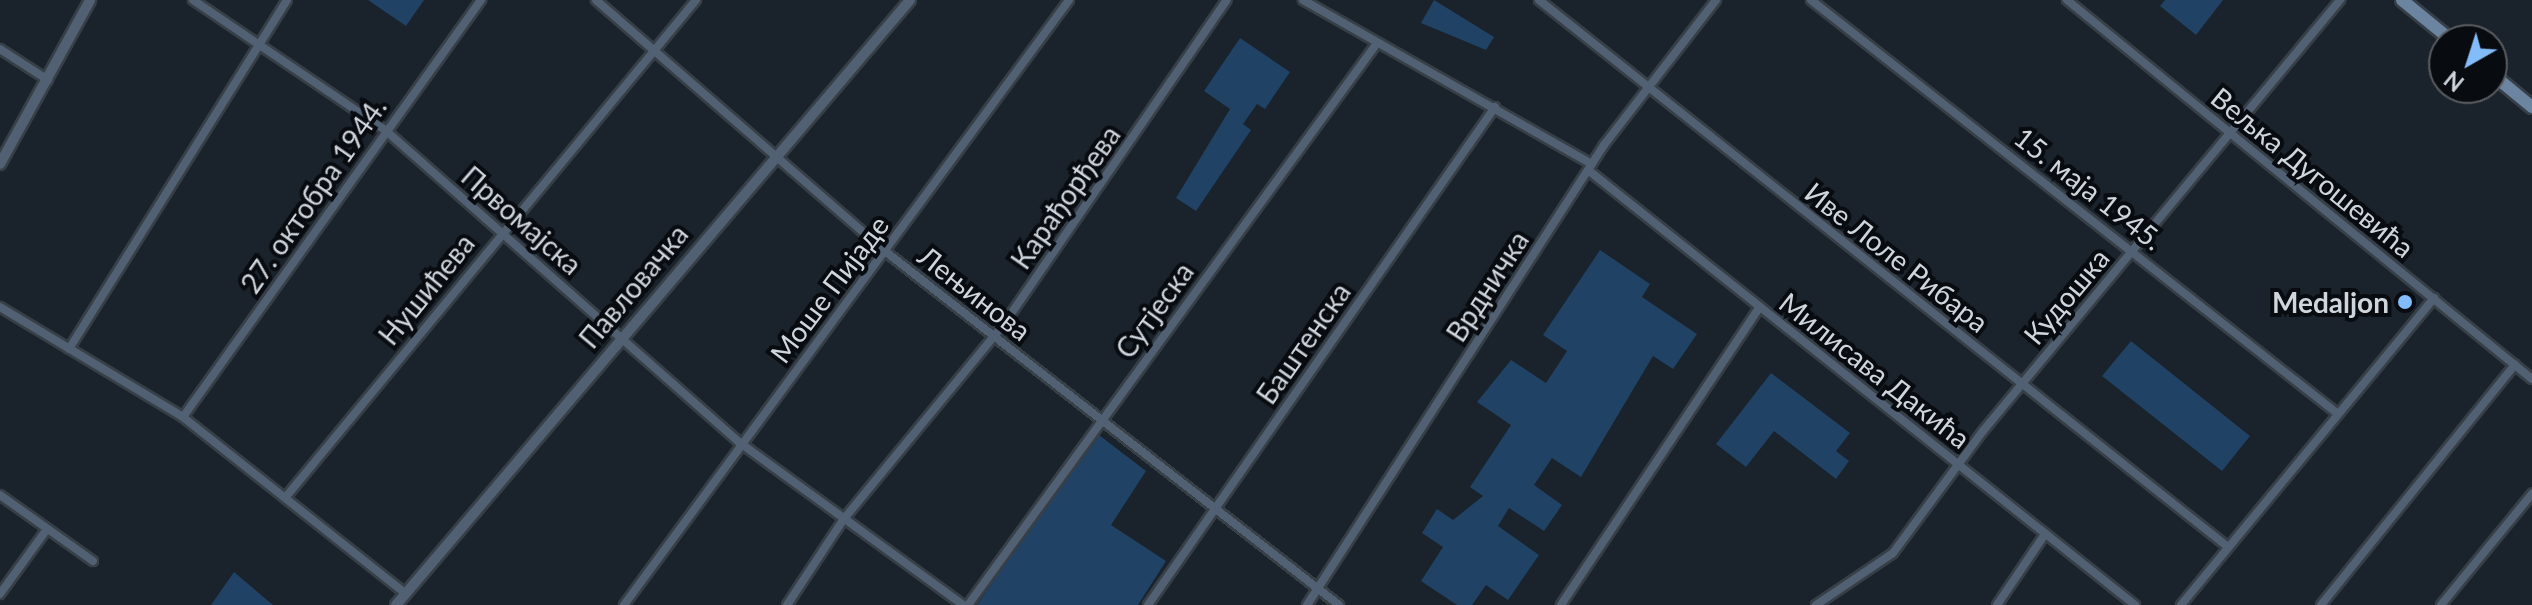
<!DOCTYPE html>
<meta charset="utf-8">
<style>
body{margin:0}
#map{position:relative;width:2532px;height:605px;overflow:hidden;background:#1a222b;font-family:Lato,sans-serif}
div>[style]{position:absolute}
.green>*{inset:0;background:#204264}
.roads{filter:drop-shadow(2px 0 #373f47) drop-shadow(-2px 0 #373f47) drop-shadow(0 2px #373f47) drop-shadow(0 -2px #373f47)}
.minor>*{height:8px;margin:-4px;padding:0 4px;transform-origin:4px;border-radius:4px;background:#516173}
.tertiary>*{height:10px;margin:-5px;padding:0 5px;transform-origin:5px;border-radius:5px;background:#516173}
.secondary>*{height:12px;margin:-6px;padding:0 6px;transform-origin:6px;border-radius:6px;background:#6b85a1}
.dots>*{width:22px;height:22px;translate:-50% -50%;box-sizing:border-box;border:4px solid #080b0f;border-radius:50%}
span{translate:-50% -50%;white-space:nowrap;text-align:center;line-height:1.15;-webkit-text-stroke:8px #080b0f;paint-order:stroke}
.street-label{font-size:28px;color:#cfd5dc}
.poi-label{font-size:28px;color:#cfd5dc;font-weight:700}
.right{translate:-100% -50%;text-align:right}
.north{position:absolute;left:2428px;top:24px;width:80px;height:80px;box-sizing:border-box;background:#080b0f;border:2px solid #585c61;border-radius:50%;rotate:219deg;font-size:22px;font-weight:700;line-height:32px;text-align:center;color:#cfd5dc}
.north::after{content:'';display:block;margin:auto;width:28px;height:36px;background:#82bcfa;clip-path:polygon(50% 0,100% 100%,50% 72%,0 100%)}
</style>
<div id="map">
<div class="green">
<div style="clip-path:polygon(368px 0,424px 0,406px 26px)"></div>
<div style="clip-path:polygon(1434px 0,1494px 37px,1486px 50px,1421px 23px)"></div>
<div style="clip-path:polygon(2165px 0,2223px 0,2196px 35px,2160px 6px)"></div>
<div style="clip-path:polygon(1240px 38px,1290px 72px,1265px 109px,1257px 104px,1243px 124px,1251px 130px,1196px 211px,1176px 198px,1230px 109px,1204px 91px)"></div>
<div style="clip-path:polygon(1600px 250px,1650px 284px,1642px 297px,1697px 334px,1673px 369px,1653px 356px,1581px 477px,1552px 458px,1534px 485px,1562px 505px,1544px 531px,1509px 508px,1498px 526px,1539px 555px,1508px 600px,1486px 585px,1472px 605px,1457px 605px,1421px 581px,1443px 547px,1422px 533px,1437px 509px,1453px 520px,1483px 496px,1470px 487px,1511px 425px,1477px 402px,1511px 360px,1546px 383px,1567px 351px,1543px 335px)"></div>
<div style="clip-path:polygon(2131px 341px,2250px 436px,2222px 471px,2102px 376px)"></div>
<div style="clip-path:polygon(1771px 373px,1850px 433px,1836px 451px,1849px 461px,1836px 479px,1774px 431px,1746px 467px,1716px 444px)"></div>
<div style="clip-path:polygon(1095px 432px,1146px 471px,1111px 525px,1166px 561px,1138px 605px,977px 605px)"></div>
<div style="clip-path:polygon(234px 572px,273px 605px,211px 605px)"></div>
</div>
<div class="roads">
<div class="minor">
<div style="left:193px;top:0;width:232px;rotate:34.1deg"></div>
<div style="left:385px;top:130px;width:472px;rotate:41.4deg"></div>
<div style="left:739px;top:442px;width:277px;rotate:36deg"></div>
<div style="left:596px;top:0;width:384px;rotate:41deg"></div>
<div style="left:886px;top:252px;width:574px;rotate:37.93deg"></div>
<div style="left:1303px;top:0;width:332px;rotate:29.6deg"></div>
<div style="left:1539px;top:0;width:880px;rotate:38.45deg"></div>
<div style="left:1811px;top:0;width:670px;rotate:38.15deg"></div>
<div style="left:2067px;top:0;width:600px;rotate:39.18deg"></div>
<div style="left:0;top:49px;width:57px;rotate:32.9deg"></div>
<div style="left:1588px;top:170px;width:699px;rotate:38.49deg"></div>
<div style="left:0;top:307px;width:214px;rotate:31deg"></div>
<div style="left:183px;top:417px;width:285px;rotate:38.4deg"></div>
<div style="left:69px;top:349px;width:411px;rotate:-58deg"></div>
<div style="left:183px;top:417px;width:513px;rotate:-54.45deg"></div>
<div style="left:0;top:495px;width:114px;rotate:35.4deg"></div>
<div style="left:285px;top:498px;width:646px;rotate:-50.47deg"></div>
<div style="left:0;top:594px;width:80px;rotate:-54.1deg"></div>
<div style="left:624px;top:605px;width:751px;rotate:-53.66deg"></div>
<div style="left:787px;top:605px;width:102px;rotate:-56.6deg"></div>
<div style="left:843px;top:520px;width:254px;rotate:-50.6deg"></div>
<div style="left:1004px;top:324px;width:393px;rotate:-55.5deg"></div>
<div style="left:968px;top:605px;width:695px;rotate:-53.95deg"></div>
<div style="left:1148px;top:605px;width:607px;rotate:-55.13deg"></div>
<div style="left:1307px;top:605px;width:548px;rotate:-57.15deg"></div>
<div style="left:1604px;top:145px;width:183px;rotate:-52.3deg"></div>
<div style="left:1561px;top:605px;width:358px;rotate:-56.3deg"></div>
<div style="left:1816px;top:605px;width:93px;rotate:-34deg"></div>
<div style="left:1893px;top:553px;width:152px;rotate:-53.6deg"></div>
<div style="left:1983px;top:431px;width:560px;rotate:-50.36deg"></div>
<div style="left:1997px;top:605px;width:86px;rotate:-55.9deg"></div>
<div style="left:2181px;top:605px;width:398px;rotate:-50.5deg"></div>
<div style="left:2321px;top:605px;width:309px;rotate:-51.1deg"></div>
<div style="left:2441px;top:605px;width:144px;rotate:-50.7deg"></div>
</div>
<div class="tertiary">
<div style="left:0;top:164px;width:187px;rotate:-61.2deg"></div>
<div style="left:396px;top:605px;width:794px;rotate:-49.65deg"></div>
</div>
<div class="secondary">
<div style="left:2402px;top:0;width:63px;rotate:39.2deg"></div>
<div style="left:2492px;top:74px;width:52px;rotate:39.5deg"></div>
</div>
</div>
<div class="dots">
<div style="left:2405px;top:302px;background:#82bcfa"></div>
</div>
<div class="street-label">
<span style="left:2313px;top:172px;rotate:39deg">Вељка Дугошевића</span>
<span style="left:2089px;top:188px;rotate:38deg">15. маја 1945.</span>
<span style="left:313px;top:195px;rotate:-55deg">27. октобра 1944.</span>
<span style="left:1065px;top:197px;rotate:-55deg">Карађорђева</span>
<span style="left:522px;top:220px;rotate:41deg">Првомајска</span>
<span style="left:1897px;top:257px;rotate:38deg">Иве Лоле Рибара</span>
<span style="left:633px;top:286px;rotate:-50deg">Павловачка</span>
<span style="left:1487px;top:286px;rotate:-57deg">Врдничка</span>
<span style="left:426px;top:289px;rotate:-51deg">Нушићева</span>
<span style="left:829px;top:289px;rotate:-53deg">Моше Пијаде</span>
<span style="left:975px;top:293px;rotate:38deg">Лењинова</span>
<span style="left:2066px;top:296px;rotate:-50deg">Кудошка</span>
<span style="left:1154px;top:310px;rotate:-54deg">Сутјеска</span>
<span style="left:1303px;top:343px;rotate:-55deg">Баштенска</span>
<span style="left:1875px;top:370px;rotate:38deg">Милисава Дакића</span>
</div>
<div class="poi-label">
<span class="right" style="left:2389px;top:302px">Medaljon</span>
</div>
<div class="north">N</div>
</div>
